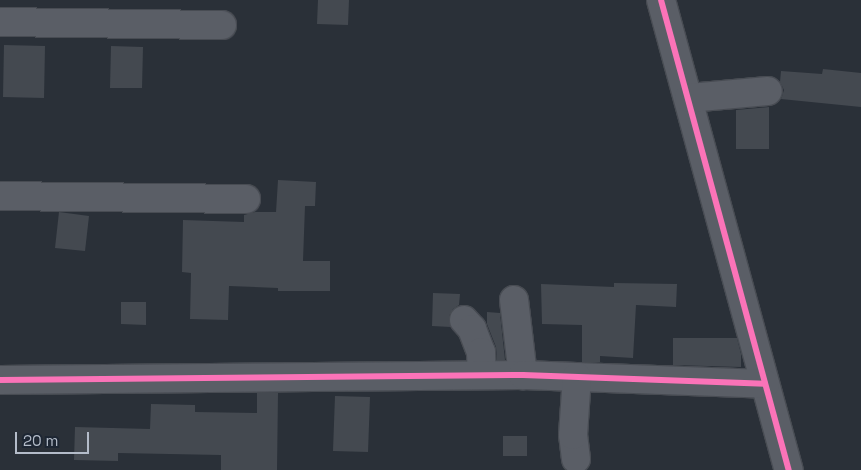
<!DOCTYPE html>
<style>
body{margin:0}
#map{position:relative;width:861px;height:470px;overflow:hidden;background:#2a3038;font-family:"Space Grotesk",sans-serif}
div>[style]{position:absolute}
.building>*{inset:0;background:#444950}
.roads{filter:drop-shadow(1px 0 #484c53) drop-shadow(-1px 0 #484c53) drop-shadow(0 1px #484c53) drop-shadow(0 -1px #484c53)}
.minor>*{height:28px;margin:-14px;padding:0 14px;transform-origin:14px;border-radius:14px;background:#5a5e66}
.cycleway>*{height:6px;margin:-3px;padding:0 3px;transform-origin:3px;border-radius:3px;background:#fb73b8}
span{translate:-50% -50%;white-space:nowrap;text-align:center;line-height:1.15;-webkit-text-stroke:4px #1d2633;paint-order:stroke}
.scale{position:absolute;left:15px;top:432px;width:74px;height:22px;box-sizing:border-box;border:2px solid #b4bcc9;border-top:0;padding-left:6px;font-size:15px;line-height:18px;white-space:nowrap;color:#b4bcc9;-webkit-text-stroke:4px #1d2633;paint-order:stroke}
</style>
<div id="map">
<div class="building">
<div style="clip-path:polygon(318px 0,349px 0,348px 25px,317px 24px)"></div>
<div style="clip-path:polygon(4px 45px,45px 46px,44px 98px,3px 97px)"></div>
<div style="clip-path:polygon(111px 46px,143px 47px,142px 88px,110px 88px)"></div>
<div style="clip-path:polygon(823px 69px,861px 73px,861px 107px,781px 99px,784px 90px,780px 82px,781px 71px,822px 74px)"></div>
<div style="clip-path:polygon(769px 107px,769px 149px,736px 149px,736px 110px)"></div>
<div style="clip-path:polygon(278px 180px,316px 182px,315px 206px,305px 206px,303px 261px,330px 261px,330px 291px,278px 291px,278px 288px,229px 286px,228px 320px,190px 319px,191px 273px,182px 272px,183px 220px,244px 222px,244px 215px,255px 212px,276px 212px)"></div>
<div style="clip-path:polygon(59px 212px,89px 216px,85px 251px,55px 248px)"></div>
<div style="clip-path:polygon(614px 283px,677px 284px,676px 307px,636px 305px,633px 358px,600px 356px,600px 362px,582px 362px,582px 325px,542px 324px,541px 284px,614px 287px)"></div>
<div style="clip-path:polygon(433px 293px,460px 294px,459px 305px,453px 309px,449px 316px,451px 327px,432px 326px)"></div>
<div style="clip-path:polygon(121px 302px,146px 302px,146px 325px,121px 324px)"></div>
<div style="clip-path:polygon(487px 312px,500px 313px,505px 360px,497px 360px,496px 347px,487px 324px)"></div>
<div style="clip-path:polygon(673px 338px,737px 338px,741px 354px,741px 367px,673px 365px)"></div>
<div style="clip-path:polygon(257px 393px,278px 393px,277px 470px,221px 470px,221px 455px,118px 453px,118px 461px,74px 460px,75px 427px,150px 429px,151px 404px,195px 405px,195px 412px,257px 413px)"></div>
<div style="clip-path:polygon(335px 396px,370px 397px,368px 452px,333px 451px)"></div>
<div style="clip-path:polygon(503px 436px,527px 436px,527px 456px,503px 456px)"></div>
</div>
<div class="roads">
<div class="minor">
<div style="left:661px;top:0;width:487px;rotate:74.8deg"></div>
<div style="left:0;top:22px;width:222px;rotate:0.8deg"></div>
<div style="left:689px;top:98px;width:79px;rotate:-5.1deg"></div>
<div style="left:0;top:196px;width:246px;rotate:0.7deg"></div>
<div style="left:514px;top:300px;width:76px;rotate:83.2deg"></div>
<div style="left:464px;top:320px;width:12px;rotate:48deg"></div>
<div style="left:472px;top:329px;width:25px;rotate:69deg"></div>
<div style="left:481px;top:352px;width:23px;rotate:88deg"></div>
<div style="left:0;top:380px;width:523px;rotate:-0.55deg"></div>
<div style="left:523px;top:375px;width:242px;rotate:2.1deg"></div>
<div style="left:576px;top:459px;width:24px;rotate:-97deg"></div>
<div style="left:573px;top:435px;width:58px;rotate:-86.1deg"></div>
</div>
</div>
<div class="cycleway">
<div style="left:661px;top:0;width:487px;rotate:74.8deg"></div>
<div style="left:0;top:380px;width:523px;rotate:-0.55deg"></div>
<div style="left:523px;top:375px;width:242px;rotate:2.1deg"></div>
</div>
<div class="scale">20 m</div>
</div>
